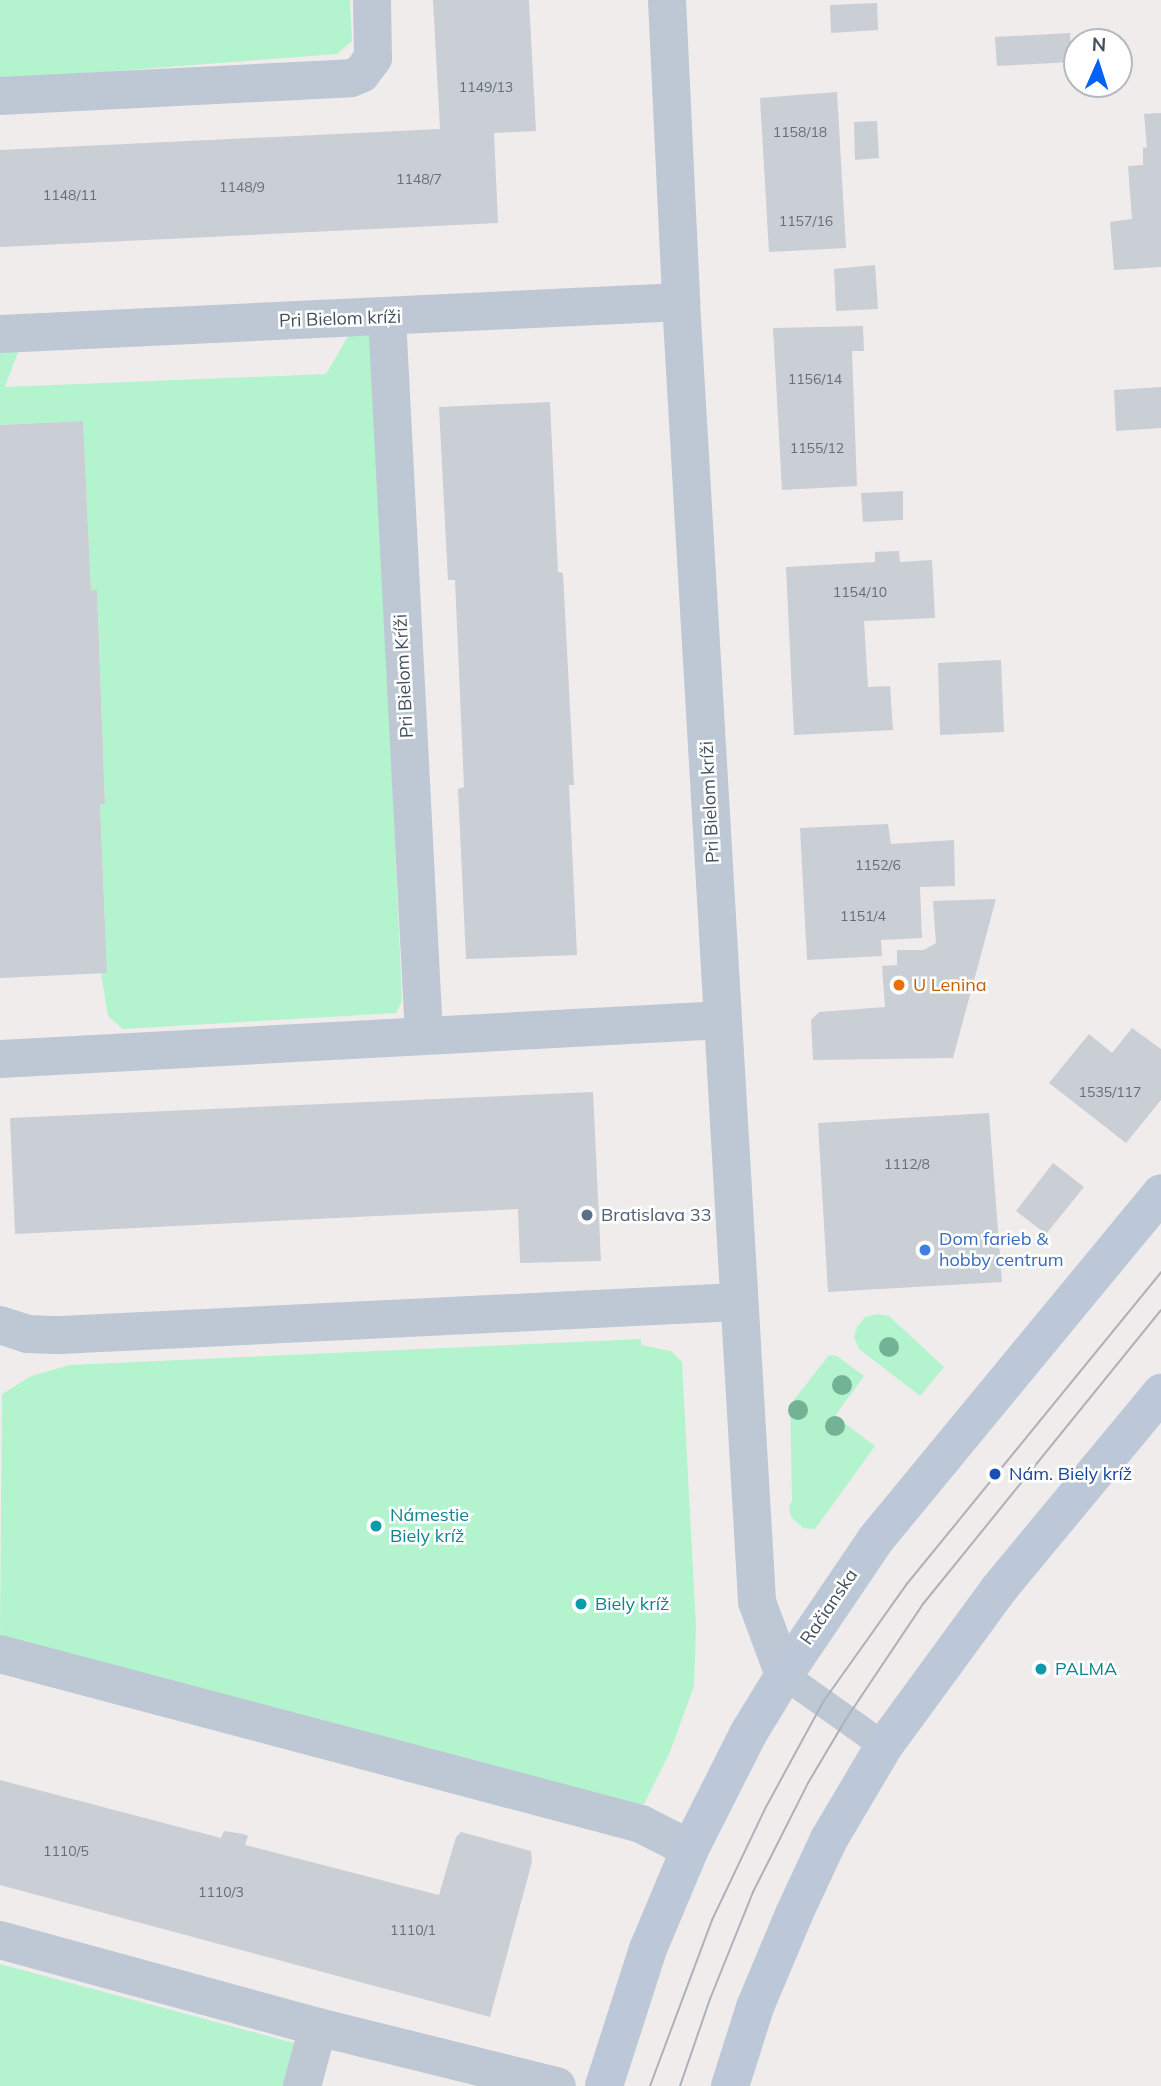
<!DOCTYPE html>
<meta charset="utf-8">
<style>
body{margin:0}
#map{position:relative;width:1161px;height:2086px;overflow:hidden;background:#f0ecec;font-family:Mulish,sans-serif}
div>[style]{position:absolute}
.green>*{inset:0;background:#b3f4cf}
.building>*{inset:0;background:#caced5}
.lane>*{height:28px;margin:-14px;padding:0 14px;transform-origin:14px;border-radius:14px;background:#bdc8d4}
.street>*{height:38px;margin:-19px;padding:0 19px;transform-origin:19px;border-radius:19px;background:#bdc8d4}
.secondary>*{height:38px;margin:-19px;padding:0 19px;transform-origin:19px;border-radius:19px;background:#bcc8d8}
.tram>*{height:2px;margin:-1px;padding:0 1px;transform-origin:1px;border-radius:1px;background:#adb1b8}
.trees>*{width:20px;height:20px;margin:-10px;border-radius:50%;background:#72b395}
.dots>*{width:19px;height:19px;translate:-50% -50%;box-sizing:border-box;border:4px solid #fff;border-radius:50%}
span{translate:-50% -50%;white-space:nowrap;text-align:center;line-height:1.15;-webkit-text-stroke:5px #fff;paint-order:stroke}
.number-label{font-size:14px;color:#646f7a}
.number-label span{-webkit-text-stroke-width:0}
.street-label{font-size:18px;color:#424f5c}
.food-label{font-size:18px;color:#c56008}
.left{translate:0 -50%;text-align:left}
.service-label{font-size:18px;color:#4e5e75}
.shop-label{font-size:18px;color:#366cbe}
.transit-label{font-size:18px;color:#164399}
.culture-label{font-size:18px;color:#0d838f}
.north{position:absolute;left:1063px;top:28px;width:70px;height:70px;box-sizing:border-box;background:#fff;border:2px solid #b3b9be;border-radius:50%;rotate:3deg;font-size:19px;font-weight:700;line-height:28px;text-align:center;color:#424f5c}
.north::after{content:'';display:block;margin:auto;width:24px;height:32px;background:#0362f3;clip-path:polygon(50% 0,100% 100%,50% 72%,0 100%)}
</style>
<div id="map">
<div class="green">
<div style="clip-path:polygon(0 0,350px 0,352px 41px,337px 54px,0 80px)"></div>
<div style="clip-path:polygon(348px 336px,373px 336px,402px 1001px,396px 1013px,123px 1029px,108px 1016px,101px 973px,107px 973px,100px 804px,105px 803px,97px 591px,91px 591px,83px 421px,0 425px,0 352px,18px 352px,5px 387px,326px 374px)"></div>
<div style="clip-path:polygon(877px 1314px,889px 1316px,944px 1367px,920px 1396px,859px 1349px,854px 1337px,857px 1327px,865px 1317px)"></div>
<div style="clip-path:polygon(641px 1339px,641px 1345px,671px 1351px,682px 1362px,696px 1627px,694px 1686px,670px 1752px,644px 1804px,626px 1804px,0 1639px,2px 1394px,31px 1376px,70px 1365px)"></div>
<div style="clip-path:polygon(829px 1355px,837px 1356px,864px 1376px,835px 1416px,875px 1446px,815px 1529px,803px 1528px,791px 1517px,789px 1508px,792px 1500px,790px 1405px)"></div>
<div style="clip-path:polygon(0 1964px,294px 2043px,283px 2086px,0 2086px)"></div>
</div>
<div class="building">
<div style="clip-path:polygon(433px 0,529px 0,536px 131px,494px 133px,498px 223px,0 247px,0 150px,440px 129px)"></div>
<div style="clip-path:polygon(877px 3px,878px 30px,831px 33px,830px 5px)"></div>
<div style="clip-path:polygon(1070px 33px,1072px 62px,997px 66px,995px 37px)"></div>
<div style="clip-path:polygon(837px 92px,846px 248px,769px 252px,760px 98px)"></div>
<div style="clip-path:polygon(1161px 113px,1161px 267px,1114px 270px,1110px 222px,1132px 219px,1128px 166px,1143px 165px,1143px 147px,1147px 148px,1144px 114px)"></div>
<div style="clip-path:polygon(877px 121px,879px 158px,855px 160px,854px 122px)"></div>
<div style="clip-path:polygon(875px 265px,878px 309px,836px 311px,834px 269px)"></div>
<div style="clip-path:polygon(863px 326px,864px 351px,852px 351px,857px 486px,782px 490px,773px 328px)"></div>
<div style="clip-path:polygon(1161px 387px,1161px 428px,1116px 431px,1114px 390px)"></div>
<div style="clip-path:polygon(550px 402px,558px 572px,563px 573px,574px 785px,569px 785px,577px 955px,466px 959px,458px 789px,464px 787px,455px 580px,448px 580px,439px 407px)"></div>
<div style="clip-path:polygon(83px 421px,91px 591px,97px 590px,105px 804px,100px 804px,107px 973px,0 978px,0 425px)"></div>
<div style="clip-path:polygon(903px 491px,903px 520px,863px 522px,861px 493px)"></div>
<div style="clip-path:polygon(899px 551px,900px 562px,932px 560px,935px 618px,864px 621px,868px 687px,890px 686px,893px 730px,794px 735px,786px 567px,875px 562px,875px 552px)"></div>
<div style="clip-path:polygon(1001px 660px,1004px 732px,940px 735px,938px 663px)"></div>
<div style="clip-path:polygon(888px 824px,891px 844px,954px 840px,955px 886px,920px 887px,922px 938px,881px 940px,882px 956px,807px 960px,800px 828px)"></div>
<div style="clip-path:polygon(996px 899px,953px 1058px,813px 1060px,811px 1020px,819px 1012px,885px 1007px,882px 966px,897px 965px,897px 950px,924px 950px,936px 943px,933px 901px)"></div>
<div style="clip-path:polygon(1132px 1028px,1161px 1049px,1161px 1100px,1126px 1143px,1049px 1083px,1089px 1034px,1112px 1053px)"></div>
<div style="clip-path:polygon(593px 1092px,601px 1261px,520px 1263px,518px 1209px,15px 1234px,10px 1118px)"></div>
<div style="clip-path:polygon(989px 1113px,1002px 1282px,828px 1292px,818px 1123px)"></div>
<div style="clip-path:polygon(1053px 1163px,1084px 1187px,1046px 1234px,1016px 1211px)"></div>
<div style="clip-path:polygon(0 1780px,221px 1838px,224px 1831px,243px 1834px,248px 1836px,245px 1845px,439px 1895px,456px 1837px,461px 1832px,531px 1851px,532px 1862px,490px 2017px,0 1885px)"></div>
</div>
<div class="lane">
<div style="left:784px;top:1675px;width:123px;rotate:35.4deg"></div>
</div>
<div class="street">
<div style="left:667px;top:0;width:302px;rotate:87.3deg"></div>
<div style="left:681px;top:302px;width:1302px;rotate:86.65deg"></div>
<div style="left:757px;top:1602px;width:78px;rotate:69.7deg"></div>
<div style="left:0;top:96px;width:351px;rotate:-2.9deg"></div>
<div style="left:351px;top:78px;width:11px;rotate:-22deg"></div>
<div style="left:361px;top:74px;width:20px;rotate:-53deg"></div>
<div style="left:373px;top:58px;width:58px;rotate:-91deg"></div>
<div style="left:387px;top:317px;width:718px;rotate:87.05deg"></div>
<div style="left:0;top:334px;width:682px;rotate:-2.69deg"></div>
<div style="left:0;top:1059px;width:724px;rotate:-3.09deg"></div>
<div style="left:0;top:1325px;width:28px;rotate:18deg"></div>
<div style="left:27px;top:1334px;width:33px;rotate:2deg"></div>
<div style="left:60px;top:1335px;width:678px;rotate:-2.79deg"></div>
<div style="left:0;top:1654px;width:663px;rotate:14.85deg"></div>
<div style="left:641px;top:1824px;width:55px;rotate:27deg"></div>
<div style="left:0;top:1940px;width:330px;rotate:15.3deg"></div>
<div style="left:318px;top:2027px;width:246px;rotate:13.9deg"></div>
<div style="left:302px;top:2086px;width:61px;rotate:-74.8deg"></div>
</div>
<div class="secondary">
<div style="left:604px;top:2086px;width:144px;rotate:-72.2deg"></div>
<div style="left:648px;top:1949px;width:108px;rotate:-67.2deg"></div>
<div style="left:690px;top:1849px;width:129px;rotate:-63.2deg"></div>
<div style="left:748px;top:1734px;width:69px;rotate:-58.6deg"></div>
<div style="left:784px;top:1675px;width:164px;rotate:-55.9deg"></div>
<div style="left:876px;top:1539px;width:448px;rotate:-50.5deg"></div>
<div style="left:730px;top:2086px;width:83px;rotate:-72.4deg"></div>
<div style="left:755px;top:2007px;width:101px;rotate:-67.2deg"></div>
<div style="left:794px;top:1914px;width:83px;rotate:-65deg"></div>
<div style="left:829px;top:1839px;width:108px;rotate:-59.4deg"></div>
<div style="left:884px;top:1746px;width:193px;rotate:-53.8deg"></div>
<div style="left:998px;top:1590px;width:256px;rotate:-50.4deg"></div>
</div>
<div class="tram">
<div style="left:650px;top:2086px;width:177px;rotate:-69.5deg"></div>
<div style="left:712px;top:1920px;width:125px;rotate:-64.5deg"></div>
<div style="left:766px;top:1807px;width:119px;rotate:-61.5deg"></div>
<div style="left:823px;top:1702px;width:143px;rotate:-54.6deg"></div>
<div style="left:906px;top:1585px;width:404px;rotate:-50.8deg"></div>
<div style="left:680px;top:2086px;width:92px;rotate:-71deg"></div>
<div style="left:710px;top:1999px;width:115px;rotate:-68.1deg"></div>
<div style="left:753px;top:1892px;width:122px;rotate:-63.2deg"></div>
<div style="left:808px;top:1783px;width:74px;rotate:-59.3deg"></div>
<div style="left:846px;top:1719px;width:138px;rotate:-56.2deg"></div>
<div style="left:923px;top:1604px;width:378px;rotate:-51deg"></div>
</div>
<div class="trees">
<div style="left:889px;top:1347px"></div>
<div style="left:842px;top:1385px"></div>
<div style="left:798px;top:1410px"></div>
<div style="left:835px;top:1426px"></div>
</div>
<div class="dots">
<div style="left:899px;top:985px;background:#e8710a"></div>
<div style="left:587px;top:1215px;background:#5c6f8a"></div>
<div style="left:925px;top:1250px;background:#3f7fe0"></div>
<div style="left:995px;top:1474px;background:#1a4fb4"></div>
<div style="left:376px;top:1526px;background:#0f9aa8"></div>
<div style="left:581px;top:1604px;background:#0f9aa8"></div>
<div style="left:1041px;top:1669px;background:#0f9aa8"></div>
</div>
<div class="number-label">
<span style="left:486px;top:87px">1149/13</span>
<span style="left:800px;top:132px">1158/18</span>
<span style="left:419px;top:179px">1148/7</span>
<span style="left:242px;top:187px">1148/9</span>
<span style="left:70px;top:195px">1148/11</span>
<span style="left:806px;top:221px">1157/16</span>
<span style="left:815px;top:379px">1156/14</span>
<span style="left:817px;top:448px">1155/12</span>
<span style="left:860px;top:592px">1154/10</span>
<span style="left:878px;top:865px">1152/6</span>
<span style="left:863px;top:916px">1151/4</span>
<span style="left:1110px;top:1092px">1535/117</span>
<span style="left:907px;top:1164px">1112/8</span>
<span style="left:66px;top:1851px">1110/5</span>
<span style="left:221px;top:1892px">1110/3</span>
<span style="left:413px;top:1930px">1110/1</span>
</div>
<div class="street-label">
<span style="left:340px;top:319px;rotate:-2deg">Pri Bielom kríži</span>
<span style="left:404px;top:676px;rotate:-93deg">Pri Bielom Kríži</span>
<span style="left:710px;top:802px;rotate:-93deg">Pri Bielom kríži</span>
<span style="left:829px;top:1607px;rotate:-56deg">Račianska</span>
</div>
<div class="food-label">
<span class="left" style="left:913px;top:985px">U Lenina</span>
</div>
<div class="service-label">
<span class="left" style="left:601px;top:1215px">Bratislava 33</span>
</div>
<div class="shop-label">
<span class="left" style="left:939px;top:1250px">Dom farieb &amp;<br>hobby centrum</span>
</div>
<div class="transit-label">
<span class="left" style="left:1009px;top:1474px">Nám. Biely kríž</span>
</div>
<div class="culture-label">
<span class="left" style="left:390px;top:1526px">Námestie<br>Biely kríž</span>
<span class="left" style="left:595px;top:1604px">Biely kríž</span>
<span class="left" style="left:1055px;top:1669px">PALMA</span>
</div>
<div class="north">N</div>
</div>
